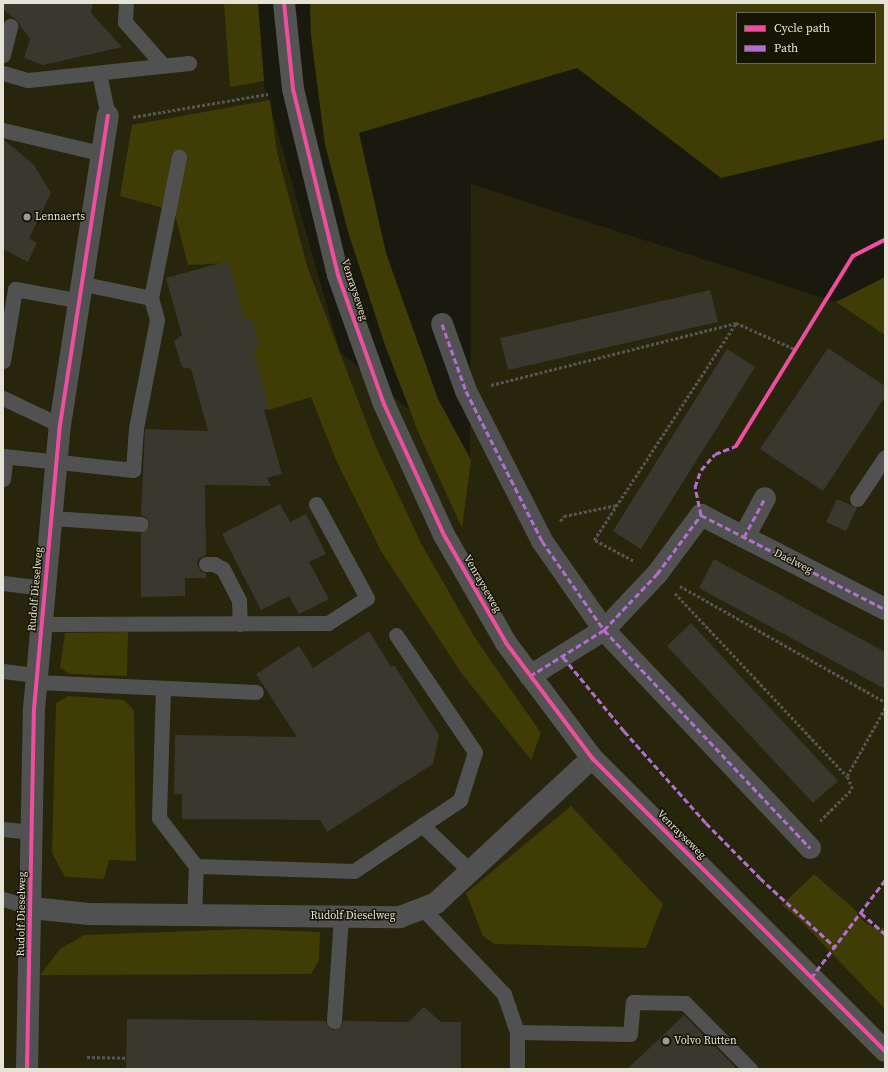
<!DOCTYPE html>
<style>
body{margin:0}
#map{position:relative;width:888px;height:1072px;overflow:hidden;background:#1a190e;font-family:"Source Serif 4",serif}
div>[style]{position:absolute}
.built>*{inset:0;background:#27250b}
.green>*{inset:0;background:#403c05}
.building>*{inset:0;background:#38382e}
.path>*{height:2.5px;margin-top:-1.25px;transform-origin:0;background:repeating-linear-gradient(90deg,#565553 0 3px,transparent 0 5px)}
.lane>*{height:15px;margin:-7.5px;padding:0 7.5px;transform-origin:7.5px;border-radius:7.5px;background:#515151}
.street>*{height:22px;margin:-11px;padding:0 11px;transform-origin:11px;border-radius:11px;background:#515151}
.secondary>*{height:22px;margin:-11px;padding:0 11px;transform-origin:11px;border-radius:11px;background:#535452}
.quiet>*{height:3px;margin-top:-1.5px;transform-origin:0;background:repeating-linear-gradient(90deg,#b36fd0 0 6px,transparent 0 9px)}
.cycleway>*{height:4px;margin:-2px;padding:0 2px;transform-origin:2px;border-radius:2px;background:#ef4d9e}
.dots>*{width:11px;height:11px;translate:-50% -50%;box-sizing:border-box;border:2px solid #161402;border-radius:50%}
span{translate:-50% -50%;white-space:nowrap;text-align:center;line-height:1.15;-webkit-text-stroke:3px #161402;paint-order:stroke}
.poi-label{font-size:11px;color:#e4e3d6}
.left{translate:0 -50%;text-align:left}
.street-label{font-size:11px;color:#e4e3d6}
.frame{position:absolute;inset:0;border:4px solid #e4e3d6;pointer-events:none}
.legend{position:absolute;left:736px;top:12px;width:140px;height:52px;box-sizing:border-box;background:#161402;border:1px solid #686757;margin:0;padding:5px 7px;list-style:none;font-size:12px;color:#e4e3d6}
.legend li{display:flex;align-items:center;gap:8px;height:20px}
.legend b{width:20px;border:1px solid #686757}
</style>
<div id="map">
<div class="built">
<div style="clip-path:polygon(3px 3px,241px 3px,340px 352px,470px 460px,471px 184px,836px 302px,885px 320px,885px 1069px,3px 1069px)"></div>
</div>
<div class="green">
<div style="clip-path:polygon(224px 3px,258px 3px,264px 81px,230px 87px)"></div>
<div style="clip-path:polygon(evenodd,310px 3px,885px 3px,885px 139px,721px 178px,577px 68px,359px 133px,386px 253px,438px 399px,471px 460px,462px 528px,419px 434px,385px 345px,349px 235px,325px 145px,311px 36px,310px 3px,737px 13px,875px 13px,875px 63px,737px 63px,737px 13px)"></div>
<div style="clip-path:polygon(270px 100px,277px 152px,307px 266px,375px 445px,421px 543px,475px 638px,541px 733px,531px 760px,462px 674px,381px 551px,336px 460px,311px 397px,269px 410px,228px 263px,188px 265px,174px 211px,120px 196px,132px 125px)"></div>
<div style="clip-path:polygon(885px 277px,885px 335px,836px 302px)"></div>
<div style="clip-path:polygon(128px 632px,127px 676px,70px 674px,60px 668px,65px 633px)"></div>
<div style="clip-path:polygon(69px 696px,124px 700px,134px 710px,136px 861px,109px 860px,104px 879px,65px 877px,52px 853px,56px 703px)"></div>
<div style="clip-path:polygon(571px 806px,663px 904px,646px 948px,494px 944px,483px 936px,466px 893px)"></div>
<div style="clip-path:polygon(814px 874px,853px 908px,864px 922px,879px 930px,885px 926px,885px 1009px,801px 921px,782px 905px)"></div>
<div style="clip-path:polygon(246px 929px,320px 932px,319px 960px,311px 974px,40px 975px,60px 949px,84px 935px)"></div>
</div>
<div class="building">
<div style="clip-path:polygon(3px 3px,93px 3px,91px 13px,122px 47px,43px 65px,24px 58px,30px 39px,16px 20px,3px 9px)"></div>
<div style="clip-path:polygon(3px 139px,34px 165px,51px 193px,29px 238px,37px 243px,28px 262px,3px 249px)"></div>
<div style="clip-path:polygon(228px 261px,244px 318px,253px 320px,259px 345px,253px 350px,269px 409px,264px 410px,282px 474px,267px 478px,271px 486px,205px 485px,206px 555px,198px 559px,197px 564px,201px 572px,206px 573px,206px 578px,185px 578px,185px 596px,141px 597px,141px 533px,148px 529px,150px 524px,146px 517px,141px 515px,145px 429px,208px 431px,191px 369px,182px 367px,174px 341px,182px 335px,166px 278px)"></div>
<div style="clip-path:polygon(710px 290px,718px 322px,508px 370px,500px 338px)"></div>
<div style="clip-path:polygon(828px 348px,885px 386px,885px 397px,823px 491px,760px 449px)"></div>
<div style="clip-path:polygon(727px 349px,755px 367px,641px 549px,613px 531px)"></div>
<div style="clip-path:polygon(837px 499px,857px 508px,846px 531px,826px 522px)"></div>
<div style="clip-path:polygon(280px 504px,290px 522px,306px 514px,326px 554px,309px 562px,329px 599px,299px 614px,289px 596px,261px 610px,222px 534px)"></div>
<div style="clip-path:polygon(714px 559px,885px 652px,885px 689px,699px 588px)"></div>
<div style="clip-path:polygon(691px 623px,838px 781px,813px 803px,667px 646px)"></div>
<div style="clip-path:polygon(369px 631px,391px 667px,394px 665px,439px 735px,433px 764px,327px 832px,320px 820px,182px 819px,182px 794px,174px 794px,175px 735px,297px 737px,256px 674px,299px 646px,313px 668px)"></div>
<div style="clip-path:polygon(424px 1007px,441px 1022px,461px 1022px,461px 1069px,126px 1069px,127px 1019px,325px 1021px,329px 1028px,334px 1030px,341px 1026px,343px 1021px,408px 1022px)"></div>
<div style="clip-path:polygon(684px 1015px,737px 1069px,627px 1069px,657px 1041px)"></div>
</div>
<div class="path">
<div style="left:133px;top:117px;width:137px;rotate:-9.7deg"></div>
<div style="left:491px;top:385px;width:253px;rotate:-14.2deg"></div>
<div style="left:736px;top:323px;width:64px;rotate:23.8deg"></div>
<div style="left:560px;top:521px;width:6px;rotate:-51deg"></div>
<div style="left:564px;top:516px;width:54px;rotate:-11.7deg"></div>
<div style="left:633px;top:561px;width:44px;rotate:-151.7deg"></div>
<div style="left:594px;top:540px;width:259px;rotate:-56.8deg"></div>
<div style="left:680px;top:586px;width:236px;rotate:29.5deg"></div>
<div style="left:675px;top:593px;width:251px;rotate:46.8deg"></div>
<div style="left:820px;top:821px;width:45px;rotate:-45deg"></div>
<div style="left:852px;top:789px;width:14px;rotate:-111deg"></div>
<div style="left:847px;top:776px;width:78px;rotate:-60.8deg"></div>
<div style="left:87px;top:1057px;width:39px;rotate:1deg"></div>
</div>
<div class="lane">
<div style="left:126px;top:3px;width:19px;rotate:93deg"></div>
<div style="left:125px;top:22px;width:57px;rotate:48.5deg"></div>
<div style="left:3px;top:55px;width:30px;rotate:-76deg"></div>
<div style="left:3px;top:73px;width:26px;rotate:16deg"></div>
<div style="left:28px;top:80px;width:162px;rotate:-6deg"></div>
<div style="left:99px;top:73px;width:44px;rotate:78.2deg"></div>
<div style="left:3px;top:130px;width:104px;rotate:13.4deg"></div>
<div style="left:84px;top:284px;width:68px;rotate:11.8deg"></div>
<div style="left:151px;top:298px;width:144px;rotate:-78.8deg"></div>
<div style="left:3px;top:361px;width:73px;rotate:-80.5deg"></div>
<div style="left:15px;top:289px;width:67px;rotate:10.3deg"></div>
<div style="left:3px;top:398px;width:63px;rotate:25.3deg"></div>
<div style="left:3px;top:456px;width:131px;rotate:6.1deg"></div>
<div style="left:133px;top:470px;width:42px;rotate:-85.9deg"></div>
<div style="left:136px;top:428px;width:110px;rotate:-79deg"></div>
<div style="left:157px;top:320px;width:23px;rotate:-105deg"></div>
<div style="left:3px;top:479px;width:23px;rotate:-83deg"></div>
<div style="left:857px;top:499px;width:50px;rotate:-56.3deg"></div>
<div style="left:52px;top:518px;width:89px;rotate:3.9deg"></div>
<div style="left:206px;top:564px;width:8px"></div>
<div style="left:214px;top:564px;width:10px;rotate:29deg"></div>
<div style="left:223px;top:569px;width:35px;rotate:63deg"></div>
<div style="left:239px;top:600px;width:24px;rotate:88deg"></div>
<div style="left:3px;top:583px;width:42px;rotate:6.8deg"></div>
<div style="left:42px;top:624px;width:286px;rotate:-0.2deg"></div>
<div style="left:328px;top:623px;width:46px;rotate:-32.7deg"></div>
<div style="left:367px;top:598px;width:107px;rotate:-118.5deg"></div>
<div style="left:3px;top:671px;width:34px;rotate:7deg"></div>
<div style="left:36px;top:682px;width:220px;rotate:2.6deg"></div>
<div style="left:163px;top:688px;width:130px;rotate:91.8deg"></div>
<div style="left:159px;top:818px;width:61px;rotate:52.4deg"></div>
<div style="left:196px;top:866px;width:49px;rotate:92.3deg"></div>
<div style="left:422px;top:825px;width:66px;rotate:43.8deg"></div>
<div style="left:3px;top:829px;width:29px;rotate:6deg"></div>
<div style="left:196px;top:866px;width:158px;rotate:1.8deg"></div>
<div style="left:354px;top:871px;width:128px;rotate:-33.8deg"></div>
<div style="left:460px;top:800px;width:50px;rotate:-72.6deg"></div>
<div style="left:475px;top:752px;width:141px;rotate:-124deg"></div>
<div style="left:3px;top:899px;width:30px;rotate:17deg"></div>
<div style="left:422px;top:908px;width:119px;rotate:46.4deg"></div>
<div style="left:504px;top:994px;width:40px;rotate:71.1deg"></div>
<div style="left:334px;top:1021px;width:105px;rotate:-86.2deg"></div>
<div style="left:517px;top:1069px;width:37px;rotate:-90deg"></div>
<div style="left:517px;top:1032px;width:113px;rotate:1deg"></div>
<div style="left:630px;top:1034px;width:32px;rotate:-85deg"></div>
<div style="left:633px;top:1002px;width:52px;rotate:1.1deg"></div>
<div style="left:685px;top:1003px;width:93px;rotate:45.4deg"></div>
</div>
<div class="street">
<div style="left:442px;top:324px;width:71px;rotate:70.3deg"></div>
<div style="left:466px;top:391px;width:168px;rotate:63.1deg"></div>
<div style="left:542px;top:541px;width:108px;rotate:55.1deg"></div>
<div style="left:604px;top:630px;width:300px;rotate:46.6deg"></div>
<div style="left:744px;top:537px;width:44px;rotate:-61.7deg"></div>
<div style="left:530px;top:676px;width:87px;rotate:-31.9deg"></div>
<div style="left:604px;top:630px;width:77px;rotate:-46.6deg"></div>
<div style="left:657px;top:574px;width:74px;rotate:-53.3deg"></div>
<div style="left:701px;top:515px;width:207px;rotate:27.1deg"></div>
<div style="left:32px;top:908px;width:57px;rotate:6deg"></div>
<div style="left:89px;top:914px;width:311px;rotate:0.6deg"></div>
<div style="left:400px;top:917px;width:39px;rotate:-21deg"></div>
<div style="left:436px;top:903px;width:213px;rotate:-42.9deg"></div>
<div style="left:27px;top:1069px;width:360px;rotate:-88.9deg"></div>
<div style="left:34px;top:709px;width:285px;rotate:-84.8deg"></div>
<div style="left:60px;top:425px;width:313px;rotate:-81.2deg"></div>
</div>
<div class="secondary">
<div style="left:284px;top:3px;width:86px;rotate:84deg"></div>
<div style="left:293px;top:89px;width:191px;rotate:76.4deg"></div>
<div style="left:338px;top:275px;width:137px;rotate:70.4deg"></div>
<div style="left:384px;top:404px;width:144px;rotate:65.4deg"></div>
<div style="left:444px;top:535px;width:125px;rotate:60.1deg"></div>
<div style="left:506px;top:643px;width:144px;rotate:53.2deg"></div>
<div style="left:592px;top:758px;width:414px;rotate:45deg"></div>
</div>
<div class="quiet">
<div style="left:442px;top:324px;width:71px;rotate:70.3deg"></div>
<div style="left:466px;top:391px;width:168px;rotate:63.1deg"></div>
<div style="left:542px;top:541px;width:108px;rotate:55.1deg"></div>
<div style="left:604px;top:630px;width:300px;rotate:46.6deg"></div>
<div style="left:701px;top:515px;width:207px;rotate:27.1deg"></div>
<div style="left:701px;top:515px;width:29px;rotate:-102deg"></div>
<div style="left:695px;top:487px;width:18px;rotate:-71deg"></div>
<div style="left:701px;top:470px;width:21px;rotate:-49deg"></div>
<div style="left:715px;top:454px;width:22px;rotate:-21deg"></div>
<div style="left:744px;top:537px;width:44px;rotate:-61.7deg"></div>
<div style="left:563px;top:657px;width:96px;rotate:50.5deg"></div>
<div style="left:624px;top:731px;width:123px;rotate:48.3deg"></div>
<div style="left:706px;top:823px;width:77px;rotate:45.5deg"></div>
<div style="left:760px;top:878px;width:102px;rotate:42.6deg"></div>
<div style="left:530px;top:676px;width:87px;rotate:-31.9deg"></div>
<div style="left:604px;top:630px;width:77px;rotate:-46.6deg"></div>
<div style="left:657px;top:574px;width:74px;rotate:-53.3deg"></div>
<div style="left:861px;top:913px;width:32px;rotate:41deg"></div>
<div style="left:811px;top:978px;width:123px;rotate:-52.9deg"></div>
</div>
<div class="cycleway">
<div style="left:284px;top:3px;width:86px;rotate:84deg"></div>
<div style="left:293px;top:89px;width:191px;rotate:76.4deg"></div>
<div style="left:338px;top:275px;width:137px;rotate:70.4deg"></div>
<div style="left:384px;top:404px;width:144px;rotate:65.4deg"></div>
<div style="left:444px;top:535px;width:125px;rotate:60.1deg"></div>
<div style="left:506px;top:643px;width:144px;rotate:53.2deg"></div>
<div style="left:592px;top:758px;width:414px;rotate:45deg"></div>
<div style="left:736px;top:446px;width:223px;rotate:-58.4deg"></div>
<div style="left:853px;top:256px;width:36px;rotate:-27deg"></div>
<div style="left:27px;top:1069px;width:360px;rotate:-88.9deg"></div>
<div style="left:34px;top:709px;width:285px;rotate:-84.8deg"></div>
<div style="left:60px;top:425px;width:313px;rotate:-81.2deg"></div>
</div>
<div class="dots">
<div style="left:27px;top:217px;background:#9d9c90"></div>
<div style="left:666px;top:1041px;background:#9d9c90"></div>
</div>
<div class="poi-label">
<span class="left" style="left:35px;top:217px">Lennaerts</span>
<span class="left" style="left:674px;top:1041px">Volvo Rutten</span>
</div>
<div class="street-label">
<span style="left:354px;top:290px;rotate:72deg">Venrayseweg</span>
<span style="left:793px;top:562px;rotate:27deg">Daelweg</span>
<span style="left:482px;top:584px;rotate:60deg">Venrayseweg</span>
<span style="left:36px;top:589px;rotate:-85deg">Rudolf Dieselweg</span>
<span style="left:681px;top:835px;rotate:45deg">Venrayseweg</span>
<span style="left:22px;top:914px;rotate:-89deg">Rudolf Dieselweg</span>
<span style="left:353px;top:916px">Rudolf Dieselweg</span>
</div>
<div class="frame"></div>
<ul class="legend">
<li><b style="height:5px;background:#ef4d9e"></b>Cycle path</li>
<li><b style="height:5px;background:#b36fd0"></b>Path</li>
</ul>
</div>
